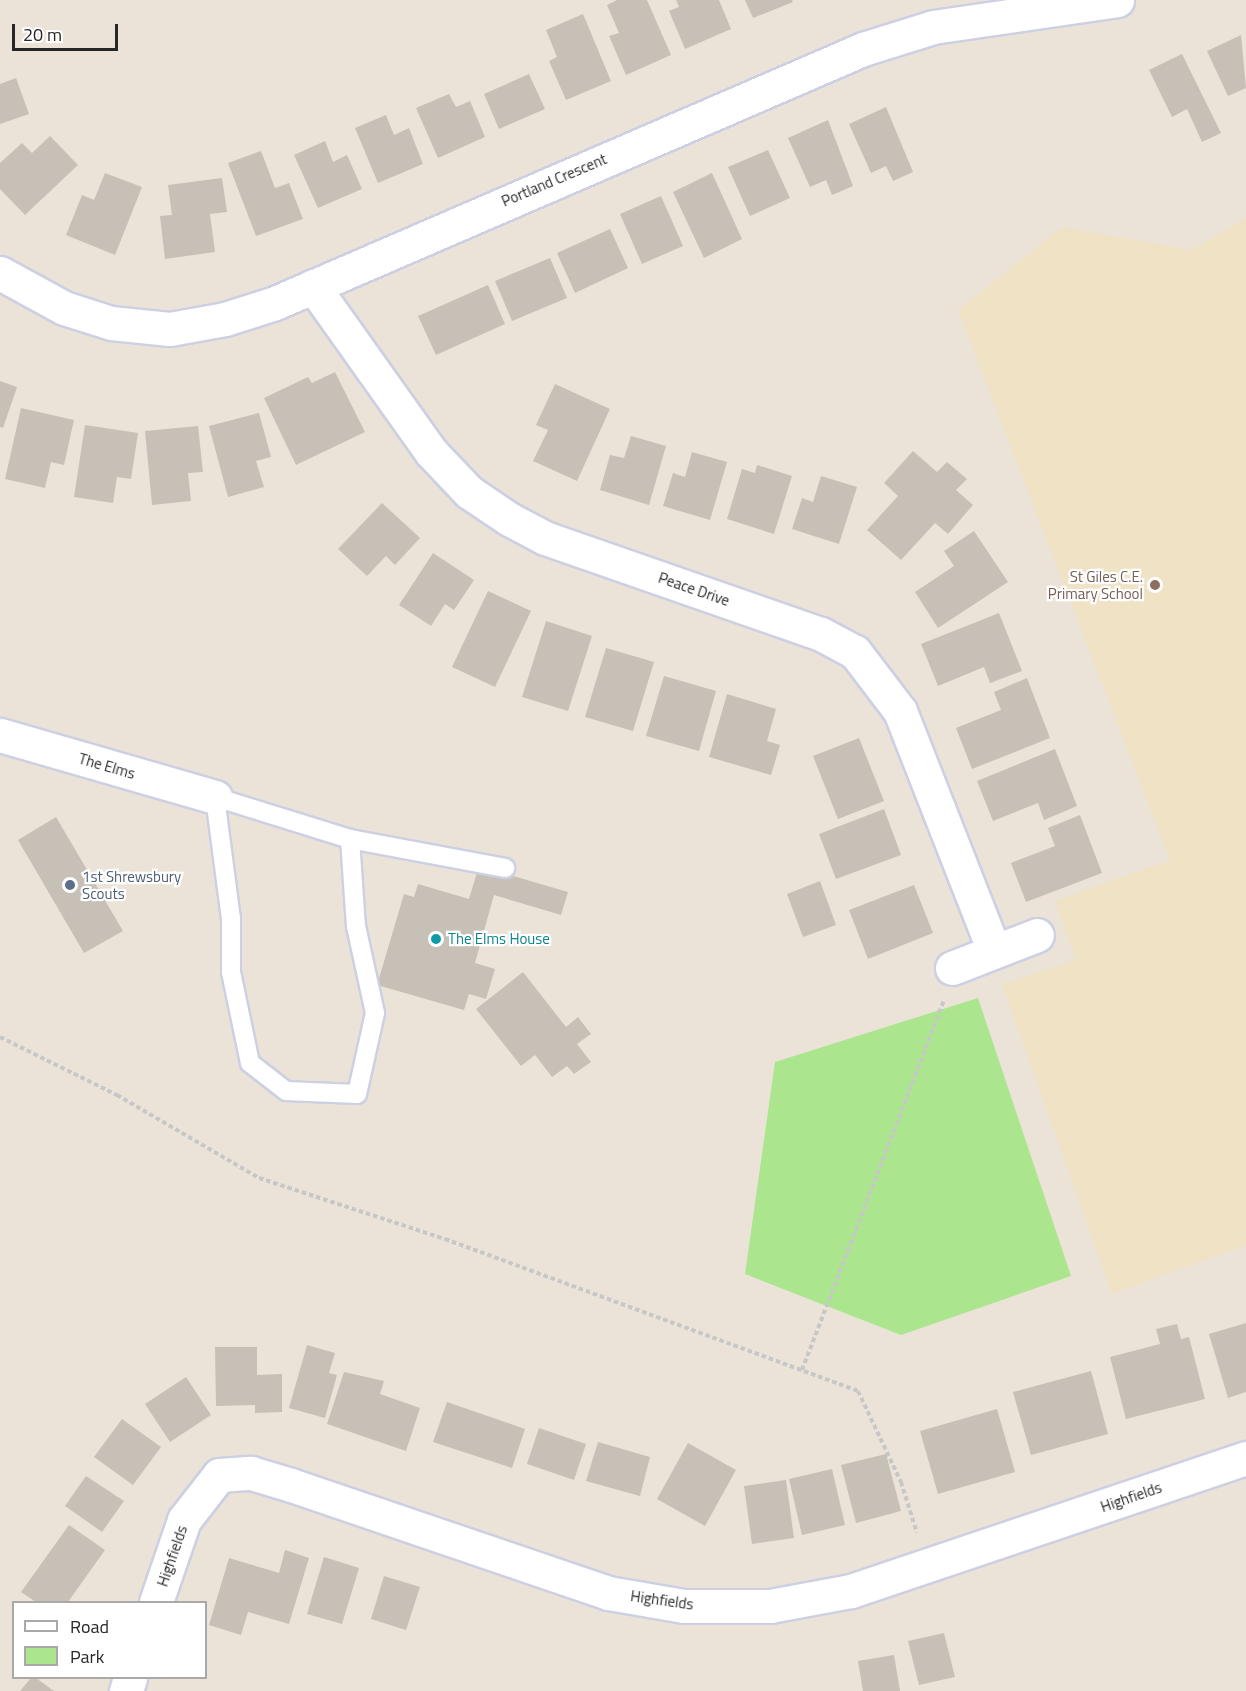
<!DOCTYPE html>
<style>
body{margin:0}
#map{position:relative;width:1246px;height:1691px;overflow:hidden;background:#ebe3d7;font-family:"Titillium Web",sans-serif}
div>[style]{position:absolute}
.education>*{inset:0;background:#efe2c5}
.green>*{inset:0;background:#abe68f}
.building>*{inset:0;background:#c6c0b7}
.path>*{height:4px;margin-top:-2px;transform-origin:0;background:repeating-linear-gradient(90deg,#c7c7c7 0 4.5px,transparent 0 7.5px)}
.roads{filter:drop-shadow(2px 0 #ccd0e2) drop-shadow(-2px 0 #ccd0e2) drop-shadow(0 2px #ccd0e2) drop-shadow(0 -2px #ccd0e2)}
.lane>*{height:18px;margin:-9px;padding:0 9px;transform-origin:9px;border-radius:9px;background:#fff}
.street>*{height:33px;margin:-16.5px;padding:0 16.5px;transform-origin:16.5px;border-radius:16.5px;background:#fff}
.dots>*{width:16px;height:16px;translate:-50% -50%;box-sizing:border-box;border:3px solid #fff;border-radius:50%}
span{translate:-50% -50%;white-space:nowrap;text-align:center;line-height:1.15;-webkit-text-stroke:4.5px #fff;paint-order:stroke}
.street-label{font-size:15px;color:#272727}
.education-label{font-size:15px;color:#785e54}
.right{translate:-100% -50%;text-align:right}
.service-label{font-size:15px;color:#4e5e75}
.left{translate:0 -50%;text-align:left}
.culture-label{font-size:15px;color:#0d838f}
.legend{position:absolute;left:12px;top:1601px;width:195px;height:78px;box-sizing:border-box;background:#fff;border:2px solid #a9a9a9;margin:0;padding:8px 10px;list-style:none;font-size:18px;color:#272727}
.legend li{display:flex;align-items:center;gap:12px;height:30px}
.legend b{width:30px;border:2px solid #a9a9a9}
.scale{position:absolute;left:12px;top:24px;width:106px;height:27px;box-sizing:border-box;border:3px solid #272727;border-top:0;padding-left:8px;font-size:18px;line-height:21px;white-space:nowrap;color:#272727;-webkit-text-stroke:4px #fff;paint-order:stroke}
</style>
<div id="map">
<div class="education">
<div style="clip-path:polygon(1246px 218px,1246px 1245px,1112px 1294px,1002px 984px,1076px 960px,1055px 901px,1170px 860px,958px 310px,1062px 227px,1191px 250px)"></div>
</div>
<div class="green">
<div style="clip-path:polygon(978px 998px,1071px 1276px,901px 1335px,745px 1274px,775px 1062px)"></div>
</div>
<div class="building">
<div style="clip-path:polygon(617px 0,647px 0,671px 55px,626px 75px,609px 36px,619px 33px,607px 5px)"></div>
<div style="clip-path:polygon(676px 0,719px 0,731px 29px,685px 49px,669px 11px,679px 7px)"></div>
<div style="clip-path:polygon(745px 0,792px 0,793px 2px,753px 18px)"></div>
<div style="clip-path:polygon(583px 14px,611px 81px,566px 100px,549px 61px,557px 57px,546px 30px)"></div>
<div style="clip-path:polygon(1241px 35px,1246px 88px,1228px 96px,1207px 51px)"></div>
<div style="clip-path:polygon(1182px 54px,1221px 133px,1202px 142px,1187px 109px,1172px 117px,1149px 70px)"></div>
<div style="clip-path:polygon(529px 74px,545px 109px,499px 129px,484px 94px)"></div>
<div style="clip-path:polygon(16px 78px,29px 114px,0 124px,0 84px)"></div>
<div style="clip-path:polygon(449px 94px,456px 107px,470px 101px,485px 137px,438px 158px,416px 108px)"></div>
<div style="clip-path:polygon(886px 107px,913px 172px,893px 181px,886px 166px,871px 173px,849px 124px)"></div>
<div style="clip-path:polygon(386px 115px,394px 135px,409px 128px,423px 164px,378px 183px,355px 128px)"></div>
<div style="clip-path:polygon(828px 120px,853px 186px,832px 195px,826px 180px,810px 187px,788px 138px)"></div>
<div style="clip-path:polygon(50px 136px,78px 165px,25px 215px,0 189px,0 163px,22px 143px,32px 153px)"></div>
<div style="clip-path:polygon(325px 141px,333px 162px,347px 155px,362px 189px,318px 208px,294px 155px)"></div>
<div style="clip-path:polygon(768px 150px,790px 198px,750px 216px,728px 167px)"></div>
<div style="clip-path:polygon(261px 151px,275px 188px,289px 183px,303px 219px,256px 236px,228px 163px)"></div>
<div style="clip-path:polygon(105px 173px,142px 187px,115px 255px,66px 235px,82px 195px,94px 200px)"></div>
<div style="clip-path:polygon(712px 173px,742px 239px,704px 258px,673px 192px)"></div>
<div style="clip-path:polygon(222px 178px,227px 212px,210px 214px,215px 252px,165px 259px,160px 216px,172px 215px,168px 185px)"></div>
<div style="clip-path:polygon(661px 196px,683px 246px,642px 264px,620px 214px)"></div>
<div style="clip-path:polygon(610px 229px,628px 268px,575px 293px,557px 253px)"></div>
<div style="clip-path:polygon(550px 258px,567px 298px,512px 321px,495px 281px)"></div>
<div style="clip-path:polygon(488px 285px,505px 324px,436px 355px,418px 316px)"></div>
<div style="clip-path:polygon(335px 372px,365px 432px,296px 465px,264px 398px,308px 377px,312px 383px)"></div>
<div style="clip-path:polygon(0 381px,17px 387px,3px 428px,0 427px)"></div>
<div style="clip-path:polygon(555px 384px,610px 409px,577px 481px,533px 461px,548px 430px,536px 425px)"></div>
<div style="clip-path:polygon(21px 408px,74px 420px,64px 465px,51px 462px,45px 488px,5px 479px)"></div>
<div style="clip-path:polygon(259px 413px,271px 457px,256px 461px,264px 487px,228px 497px,209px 426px)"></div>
<div style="clip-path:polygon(85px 425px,138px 433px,131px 479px,117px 477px,113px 503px,74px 497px)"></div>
<div style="clip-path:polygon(198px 426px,203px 472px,188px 473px,191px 501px,152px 505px,145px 431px)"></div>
<div style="clip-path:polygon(631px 436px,666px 446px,649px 505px,600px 490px,610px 455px,624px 458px)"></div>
<div style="clip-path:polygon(913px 451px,937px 472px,947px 462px,967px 479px,956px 490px,973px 505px,948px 534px,935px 523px,901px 560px,867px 530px,898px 496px,884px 483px)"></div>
<div style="clip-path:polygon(692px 452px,727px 462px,710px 520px,663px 506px,673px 473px,685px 477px)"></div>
<div style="clip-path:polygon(757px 465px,792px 476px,774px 534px,727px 519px,742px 469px,755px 473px)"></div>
<div style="clip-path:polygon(821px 476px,857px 487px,839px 544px,792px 529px,802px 498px,813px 502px)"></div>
<div style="clip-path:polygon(382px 503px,420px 538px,395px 565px,386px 556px,367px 576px,338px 549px)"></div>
<div style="clip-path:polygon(974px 531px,1008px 582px,938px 628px,915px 592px,954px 566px,944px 551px)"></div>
<div style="clip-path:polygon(433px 553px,474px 580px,454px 610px,445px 604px,431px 626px,399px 605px)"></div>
<div style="clip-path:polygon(488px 591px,531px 611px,495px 687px,452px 667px)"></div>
<div style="clip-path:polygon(999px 613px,1022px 671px,990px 683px,984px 667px,938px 686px,921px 644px)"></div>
<div style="clip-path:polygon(546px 621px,592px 636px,568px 711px,522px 697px)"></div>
<div style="clip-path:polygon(606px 648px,654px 662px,633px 731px,585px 717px)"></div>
<div style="clip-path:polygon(664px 676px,716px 691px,699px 751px,646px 736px)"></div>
<div style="clip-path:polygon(1027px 678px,1050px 738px,972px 769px,956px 728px,1001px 710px,994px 692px)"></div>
<div style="clip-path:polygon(727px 694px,776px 709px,767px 741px,780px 745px,771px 775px,709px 757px)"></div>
<div style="clip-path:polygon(859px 738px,884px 801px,838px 819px,813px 756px)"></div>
<div style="clip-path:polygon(1055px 749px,1077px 806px,1044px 820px,1038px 803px,993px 821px,977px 781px)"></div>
<div style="clip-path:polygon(884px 809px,901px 855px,836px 879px,819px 834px)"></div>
<div style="clip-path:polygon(1080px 815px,1102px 873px,1026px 902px,1011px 863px,1055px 846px,1048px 828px)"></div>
<div style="clip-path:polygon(56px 817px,123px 931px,84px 953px,18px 840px)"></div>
<div style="clip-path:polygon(479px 866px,568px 892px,561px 915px,494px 895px,475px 963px,495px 969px,486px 999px,469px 994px,464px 1010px,377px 985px,404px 894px,414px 897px,418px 884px,469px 899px)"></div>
<div style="clip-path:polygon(820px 881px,836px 925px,803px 937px,787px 894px)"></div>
<div style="clip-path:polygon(914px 885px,933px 933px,868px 959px,849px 910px)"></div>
<div style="clip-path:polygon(523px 972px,566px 1027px,578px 1017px,591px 1034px,577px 1044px,591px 1062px,574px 1074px,567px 1066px,552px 1077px,535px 1055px,521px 1066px,476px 1009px)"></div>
<div style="clip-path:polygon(1246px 1323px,1246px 1392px,1228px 1398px,1209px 1334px)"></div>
<div style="clip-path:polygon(1177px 1324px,1181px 1339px,1189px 1337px,1205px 1399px,1126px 1419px,1110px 1357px,1160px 1344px,1156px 1329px)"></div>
<div style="clip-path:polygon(307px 1345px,335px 1353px,329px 1373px,337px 1375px,325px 1418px,289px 1408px)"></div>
<div style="clip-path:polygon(215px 1347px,257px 1347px,257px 1375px,282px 1374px,282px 1412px,255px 1413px,255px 1405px,216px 1406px)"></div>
<div style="clip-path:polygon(1091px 1371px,1108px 1434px,1031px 1455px,1013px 1392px)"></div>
<div style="clip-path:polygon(344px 1372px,384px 1381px,380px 1394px,420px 1408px,406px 1451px,327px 1424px)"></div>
<div style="clip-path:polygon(186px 1377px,211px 1415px,170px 1442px,145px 1404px)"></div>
<div style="clip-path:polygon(447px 1402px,525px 1429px,512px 1468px,433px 1442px)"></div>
<div style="clip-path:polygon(997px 1409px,1015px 1472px,938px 1494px,920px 1431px)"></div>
<div style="clip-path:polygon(122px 1419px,161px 1447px,133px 1485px,94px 1457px)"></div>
<div style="clip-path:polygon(539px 1428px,586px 1444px,574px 1480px,527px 1464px)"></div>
<div style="clip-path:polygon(598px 1442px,650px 1457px,640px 1496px,586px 1481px)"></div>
<div style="clip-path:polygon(688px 1443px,736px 1470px,705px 1526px,657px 1499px)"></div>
<div style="clip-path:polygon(886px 1454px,901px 1511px,856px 1523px,841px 1465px)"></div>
<div style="clip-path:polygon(832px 1469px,845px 1525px,802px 1535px,789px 1479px)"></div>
<div style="clip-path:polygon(86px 1476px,124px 1501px,102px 1532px,65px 1506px)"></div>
<div style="clip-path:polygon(786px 1480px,794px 1538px,752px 1544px,744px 1486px)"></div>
<div style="clip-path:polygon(69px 1525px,105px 1550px,68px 1602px,36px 1602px,21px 1592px)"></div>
<div style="clip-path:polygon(285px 1550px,309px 1558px,289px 1624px,248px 1612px,241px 1635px,209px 1625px,229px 1558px,279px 1573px)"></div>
<div style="clip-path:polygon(324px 1557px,359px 1568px,342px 1624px,307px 1614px)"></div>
<div style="clip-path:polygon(384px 1576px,420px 1587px,406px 1630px,371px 1619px)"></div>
<div style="clip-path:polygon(944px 1633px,955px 1677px,919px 1685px,908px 1641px)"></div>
<div style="clip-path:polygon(894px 1655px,900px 1691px,863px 1691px,858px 1661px)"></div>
<div style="clip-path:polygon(31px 1678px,36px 1678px,54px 1691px,20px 1691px)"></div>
</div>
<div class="path">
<div style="left:0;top:1037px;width:131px;rotate:26.4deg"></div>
<div style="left:117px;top:1095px;width:164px;rotate:30.3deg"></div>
<div style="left:259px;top:1178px;width:196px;rotate:18.2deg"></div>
<div style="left:445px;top:1239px;width:440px;rotate:20.2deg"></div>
<div style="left:858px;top:1391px;width:101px;rotate:64.7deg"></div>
<div style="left:901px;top:1482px;width:53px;rotate:72.6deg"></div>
<div style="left:802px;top:1370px;width:396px;rotate:-69deg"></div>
</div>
<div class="roads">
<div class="lane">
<div style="left:350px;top:839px;width:87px;rotate:86.1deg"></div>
<div style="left:356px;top:926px;width:89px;rotate:77.7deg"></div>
<div style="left:375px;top:1013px;width:83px;rotate:102.5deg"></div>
<div style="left:357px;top:1094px;width:71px;rotate:-177.6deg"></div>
<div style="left:286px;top:1091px;width:46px;rotate:-142.1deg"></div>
<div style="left:250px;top:1063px;width:93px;rotate:-101.8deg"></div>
<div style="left:231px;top:972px;width:53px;rotate:-90deg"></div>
<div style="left:231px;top:919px;width:123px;rotate:-97.5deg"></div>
<div style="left:215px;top:797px;width:141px;rotate:17.3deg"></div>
<div style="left:350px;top:839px;width:158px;rotate:10.6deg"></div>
</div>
<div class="street">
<div style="left:0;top:273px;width:73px;rotate:28.7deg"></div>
<div style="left:64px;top:308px;width:49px;rotate:17.7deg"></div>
<div style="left:111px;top:323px;width:59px;rotate:5.8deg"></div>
<div style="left:170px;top:329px;width:56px;rotate:-10.3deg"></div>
<div style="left:225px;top:319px;width:52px;rotate:-17.7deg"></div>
<div style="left:275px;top:303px;width:641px;rotate:-23.36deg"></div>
<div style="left:863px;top:49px;width:73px;rotate:-17.4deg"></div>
<div style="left:933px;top:27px;width:186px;rotate:-8.3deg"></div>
<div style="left:313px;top:286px;width:204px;rotate:54.6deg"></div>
<div style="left:431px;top:452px;width:55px;rotate:46.5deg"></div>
<div style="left:469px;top:492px;width:48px;rotate:34deg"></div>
<div style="left:509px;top:519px;width:41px;rotate:27.8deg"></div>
<div style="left:545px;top:538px;width:292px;rotate:19.2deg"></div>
<div style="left:821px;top:634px;width:38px;rotate:28deg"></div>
<div style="left:855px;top:652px;width:74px;rotate:52.7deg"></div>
<div style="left:900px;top:711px;width:258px;rotate:68.6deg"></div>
<div style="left:0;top:735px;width:224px;rotate:16.1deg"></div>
<div style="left:952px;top:968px;width:91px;rotate:-21.2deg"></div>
<div style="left:156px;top:1602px;width:87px;rotate:-71.1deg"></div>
<div style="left:184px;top:1520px;width:57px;rotate:-52.1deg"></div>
<div style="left:219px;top:1475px;width:32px;rotate:-4deg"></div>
<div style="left:251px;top:1473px;width:42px;rotate:16.7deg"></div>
<div style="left:291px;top:1485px;width:335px;rotate:18.8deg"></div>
<div style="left:608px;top:1593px;width:77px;rotate:9.7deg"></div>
<div style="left:684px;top:1606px;width:86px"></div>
<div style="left:770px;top:1606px;width:82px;rotate:-10.5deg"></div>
<div style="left:851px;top:1591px;width:417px;rotate:-18.6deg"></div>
<div style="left:126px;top:1691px;width:14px;rotate:-73deg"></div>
</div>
</div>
<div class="dots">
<div style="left:1155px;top:585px;background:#8d6e63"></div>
<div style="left:70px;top:885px;background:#5c6f8a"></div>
<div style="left:436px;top:939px;background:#0f9aa8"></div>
</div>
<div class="street-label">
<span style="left:554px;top:180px;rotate:-23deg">Portland Crescent</span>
<span style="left:694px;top:589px;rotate:19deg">Peace Drive</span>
<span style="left:107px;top:766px;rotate:16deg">The Elms</span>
<span style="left:1131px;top:1497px;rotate:-19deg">Highfields</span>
<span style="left:172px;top:1556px;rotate:-71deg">Highfields</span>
<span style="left:662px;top:1600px;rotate:8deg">Highfields</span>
</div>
<div class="education-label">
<span class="right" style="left:1143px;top:585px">St Giles C.E.<br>Primary School</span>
</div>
<div class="service-label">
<span class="left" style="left:82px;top:885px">1st Shrewsbury<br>Scouts</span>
</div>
<div class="culture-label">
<span class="left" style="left:448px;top:939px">The Elms House</span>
</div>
<ul class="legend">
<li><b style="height:8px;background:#fff"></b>Road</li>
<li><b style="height:16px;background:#abe68f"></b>Park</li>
</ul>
<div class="scale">20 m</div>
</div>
